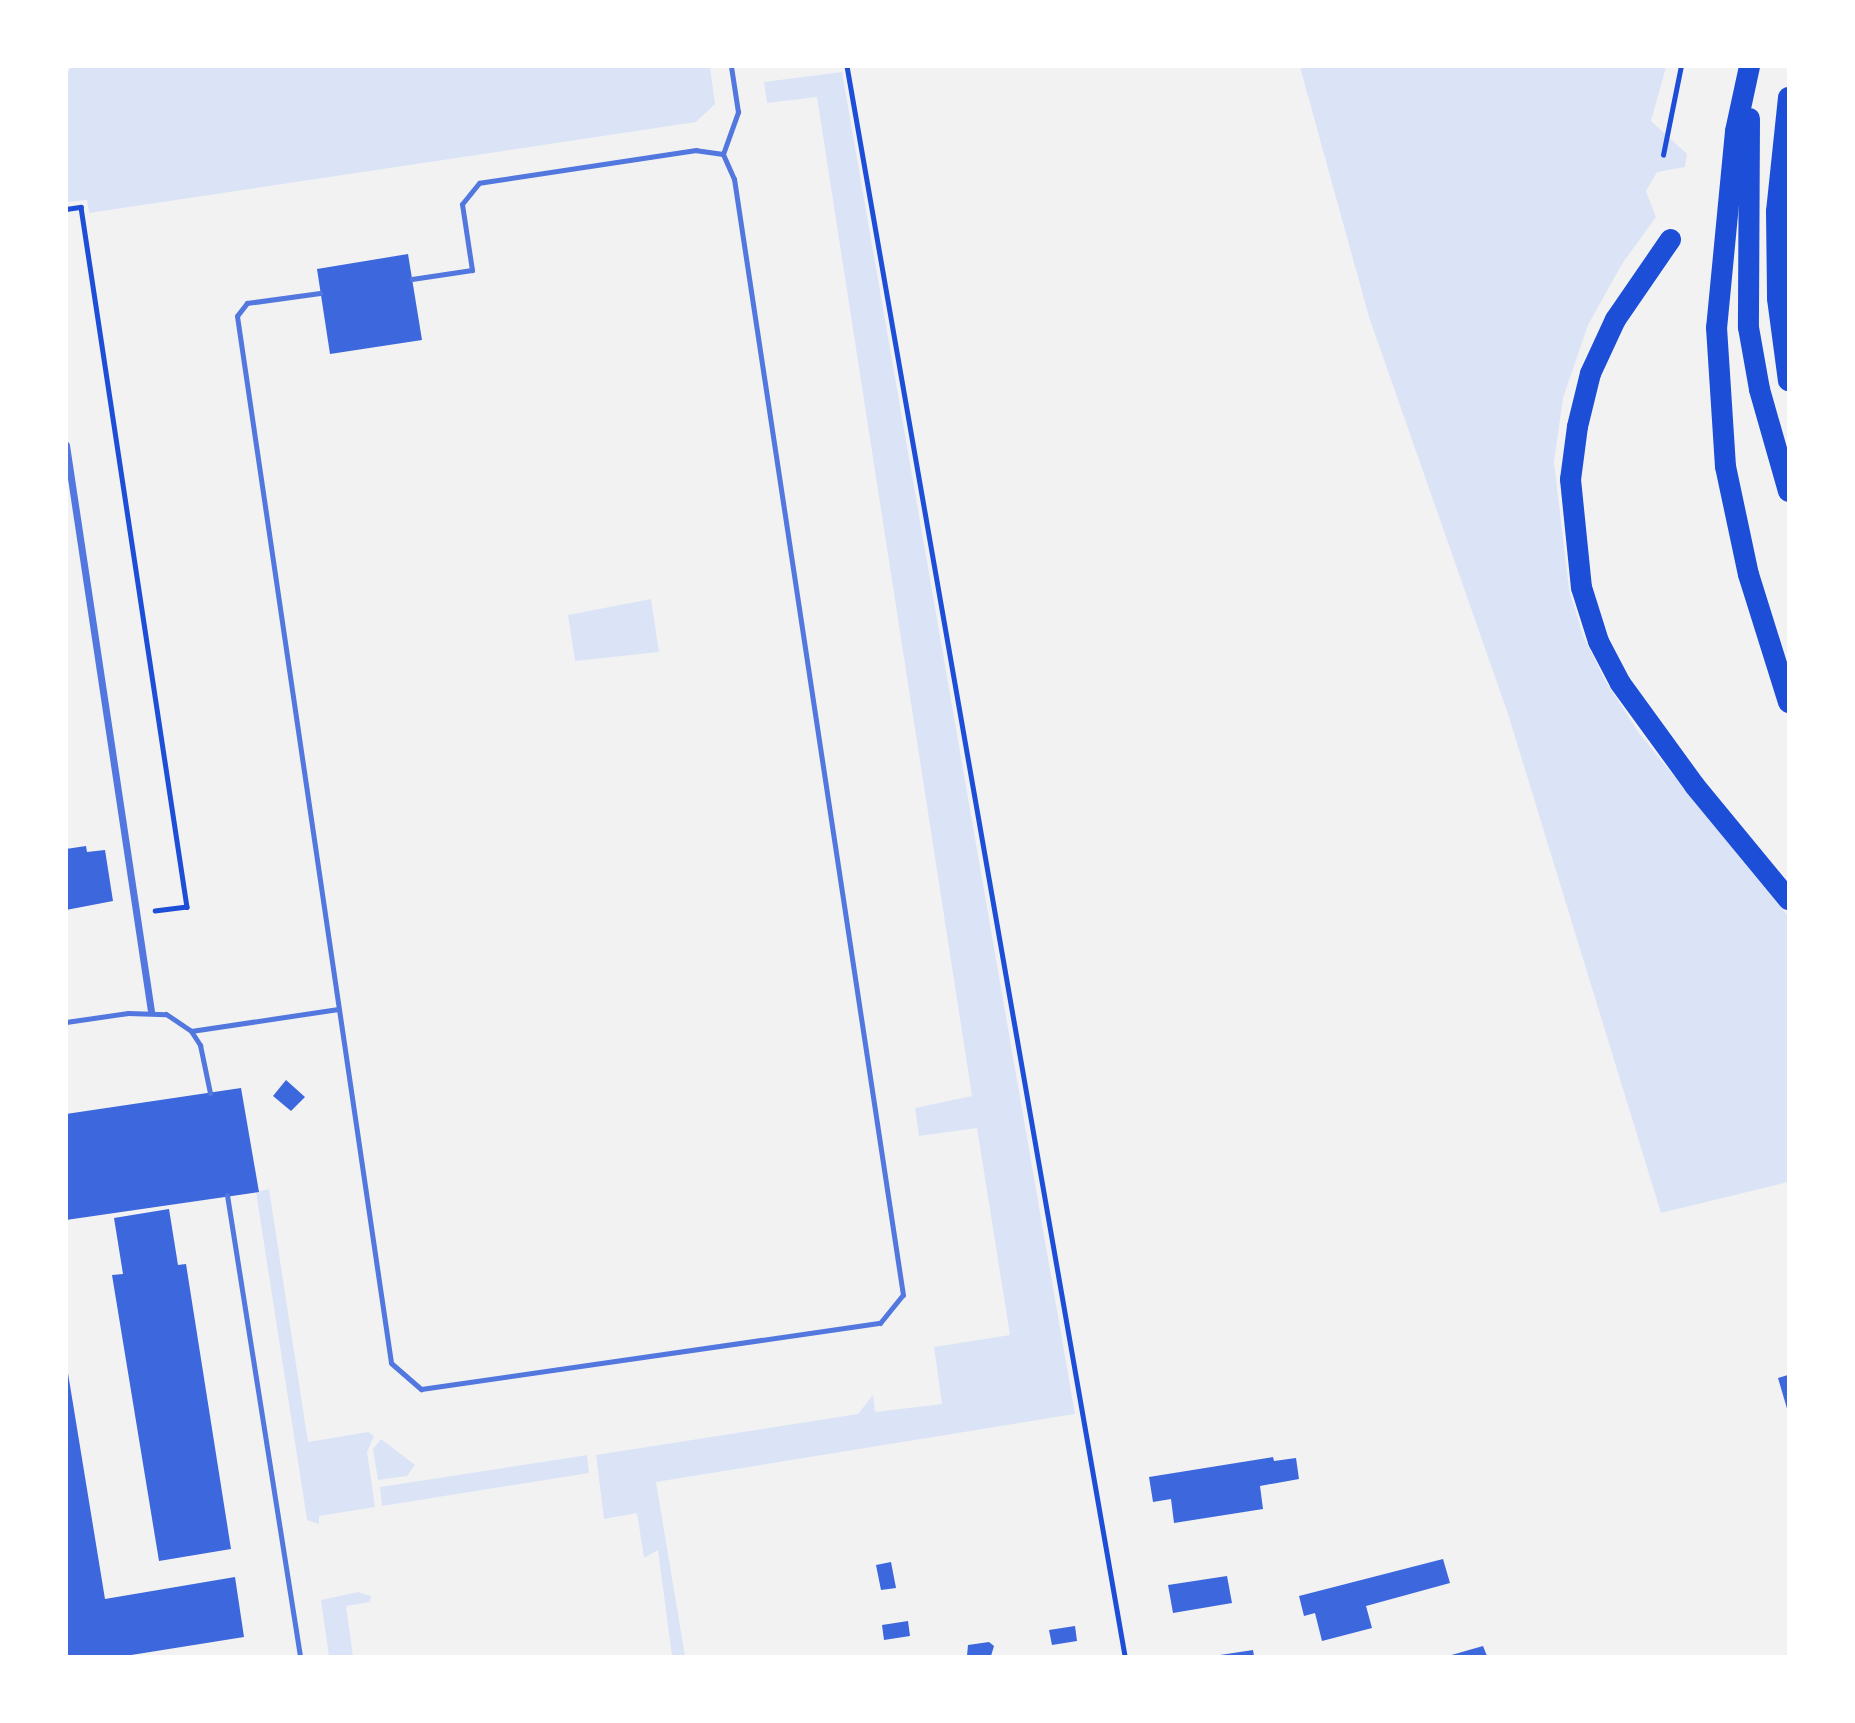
<!DOCTYPE html>
<style>
body{margin:0}
#map{position:relative;width:1855px;height:1723px;overflow:hidden;background:#f2f2f2;font-family:"Libre Baskerville",serif}
div>[style]{position:absolute}
.green>*{inset:0;background:#dbe4f7}
.building>*{inset:0;background:#3d67dc}
.path>*{height:4.5px;margin:-2.25px;padding:0 2.25px;transform-origin:2.25px;border-radius:2.25px;background:#1d4ed8}
.service>*{height:5px;margin:-2.5px;padding:0 2.5px;transform-origin:2.5px;border-radius:2.5px;background:#5277de}
.minor>*{height:7px;margin:-3.5px;padding:0 3.5px;transform-origin:3.5px;border-radius:3.5px;background:#5277de}
.motorway>*{height:21px;margin:-10.5px;padding:0 10.5px;transform-origin:10.5px;border-radius:10.5px;background:#1d4ed8}
span{translate:-50% -50%;white-space:nowrap;text-align:center;line-height:1.15;-webkit-text-stroke:7px #fff;paint-order:stroke}
.frame{position:absolute;inset:0;border:68px solid #fff;pointer-events:none}
</style>
<div id="map">
<div class="green">
<div style="clip-path:polygon(71px 67px,710px 67px,715px 104px,696px 122px,89px 213px,87px 200px,67px 202px,66px 75px)"></div>
<div style="clip-path:polygon(1300px 67px,1666px 67px,1651px 121px,1687px 154px,1685px 167px,1657px 172px,1646px 191px,1656px 217px,1622px 264px,1588px 325px,1563px 398px,1554px 462px,1569px 589px,1583px 636px,1606px 682px,1639px 733px,1788px 916px,1788px 1182px,1661px 1213px,1508px 714px,1369px 317px)"></div>
<div style="clip-path:polygon(842px 72px,1075px 1414px,656px 1482px,685px 1656px,672px 1656px,658px 1550px,644px 1558px,637px 1513px,604px 1519px,596px 1455px,858px 1414px,873px 1395px,875px 1412px,942px 1404px,934px 1347px,1010px 1335px,977px 1128px,919px 1136px,915px 1108px,972px 1096px,817px 97px,767px 103px,764px 82px)"></div>
<div style="clip-path:polygon(651px 599px,659px 652px,575px 661px,568px 615px)"></div>
<div style="clip-path:polygon(269px 1189px,308px 1442px,368px 1432px,374px 1436px,367px 1452px,375px 1507px,319px 1516px,319px 1524px,307px 1520px,306px 1513px,256px 1192px)"></div>
<div style="clip-path:polygon(381px 1439px,415px 1465px,407px 1476px,378px 1480px,373px 1449px)"></div>
<div style="clip-path:polygon(587px 1455px,589px 1473px,382px 1506px,380px 1487px)"></div>
<div style="clip-path:polygon(358px 1592px,371px 1596px,370px 1602px,346px 1606px,353px 1656px,329px 1656px,321px 1600px)"></div>
</div>
<div class="building">
<div style="clip-path:polygon(408px 254px,422px 340px,330px 354px,317px 269px)"></div>
<div style="clip-path:polygon(86px 846px,87px 852px,105px 850px,113px 901px,66px 910px,66px 849px)"></div>
<div style="clip-path:polygon(286px 1080px,305px 1097px,291px 1111px,273px 1096px)"></div>
<div style="clip-path:polygon(241px 1088px,259px 1192px,66px 1220px,66px 1114px)"></div>
<div style="clip-path:polygon(169px 1209px,178px 1265px,186px 1264px,231px 1549px,159px 1561px,112px 1275px,123px 1274px,114px 1218px)"></div>
<div style="clip-path:polygon(66px 1361px,105px 1599px,235px 1577px,244px 1637px,125px 1656px,66px 1656px)"></div>
<div style="clip-path:polygon(1788px 1375px,1788px 1412px,1778px 1378px)"></div>
<div style="clip-path:polygon(1273px 1457px,1274px 1461px,1296px 1458px,1299px 1479px,1260px 1486px,1263px 1509px,1174px 1523px,1171px 1499px,1153px 1502px,1149px 1477px)"></div>
<div style="clip-path:polygon(1443px 1559px,1450px 1583px,1366px 1606px,1372px 1628px,1322px 1641px,1315px 1613px,1304px 1616px,1299px 1596px)"></div>
<div style="clip-path:polygon(891px 1562px,896px 1588px,881px 1590px,876px 1565px)"></div>
<div style="clip-path:polygon(1227px 1576px,1232px 1603px,1173px 1613px,1168px 1585px)"></div>
<div style="clip-path:polygon(908px 1621px,910px 1636px,884px 1640px,882px 1625px)"></div>
<div style="clip-path:polygon(1075px 1626px,1077px 1641px,1052px 1645px,1049px 1630px)"></div>
<div style="clip-path:polygon(989px 1642px,994px 1646px,991px 1656px,967px 1656px,968px 1645px)"></div>
<div style="clip-path:polygon(1483px 1646px,1487px 1656px,1448px 1656px)"></div>
<div style="clip-path:polygon(1253px 1650px,1254px 1656px,1220px 1656px,1220px 1655px)"></div>
</div>
<div class="path">
<div style="left:847px;top:66px;width:1614px;rotate:80.08deg"></div>
<div style="left:1663px;top:155px;width:91px;rotate:-78.6deg"></div>
<div style="left:66px;top:209px;width:15px;rotate:-8deg"></div>
<div style="left:81px;top:207px;width:708px;rotate:81.39deg"></div>
<div style="left:187px;top:907px;width:32px;rotate:173deg"></div>
</div>
<div class="service">
<div style="left:723px;top:154px;width:45px;rotate:-70.3deg"></div>
<div style="left:738px;top:112px;width:47px;rotate:-98.7deg"></div>
<div style="left:320px;top:293px;width:74px;rotate:172.2deg"></div>
<div style="left:247px;top:303px;width:16px;rotate:128deg"></div>
<div style="left:237px;top:316px;width:1058px;rotate:81.63deg"></div>
<div style="left:391px;top:1363px;width:40px;rotate:41deg"></div>
<div style="left:421px;top:1389px;width:464px;rotate:-8.2deg"></div>
<div style="left:880px;top:1323px;width:36px;rotate:-51deg"></div>
<div style="left:903px;top:1295px;width:1129px;rotate:-98.61deg"></div>
<div style="left:734px;top:179px;width:27px;rotate:-114deg"></div>
<div style="left:723px;top:154px;width:27px;rotate:-172deg"></div>
<div style="left:696px;top:150px;width:219px;rotate:171.4deg"></div>
<div style="left:479px;top:183px;width:27px;rotate:129deg"></div>
<div style="left:462px;top:204px;width:67px;rotate:81.4deg"></div>
<div style="left:472px;top:270px;width:61px;rotate:171.5deg"></div>
<div style="left:66px;top:1022px;width:63px;rotate:-8.3deg"></div>
<div style="left:128px;top:1013px;width:38px;rotate:2deg"></div>
<div style="left:166px;top:1014px;width:30px;rotate:34deg"></div>
<div style="left:191px;top:1031px;width:17px;rotate:57deg"></div>
<div style="left:200px;top:1045px;width:49px;rotate:78.2deg"></div>
<div style="left:191px;top:1031px;width:149px;rotate:-8.5deg"></div>
<div style="left:227px;top:1195px;width:467px;rotate:81deg"></div>
</div>
<div class="minor">
<div style="left:66px;top:445px;width:572px;rotate:81.46deg"></div>
</div>
<div class="motorway">
<div style="left:1749px;top:66px;width:66px;rotate:102.2deg"></div>
<div style="left:1735px;top:131px;width:197px;rotate:95.5deg"></div>
<div style="left:1716px;top:327px;width:139px;rotate:86.3deg"></div>
<div style="left:1725px;top:466px;width:110px;rotate:78deg"></div>
<div style="left:1748px;top:574px;width:134px;rotate:72.6deg"></div>
<div style="left:1788px;top:97px;width:115px;rotate:96deg"></div>
<div style="left:1776px;top:211px;width:87px;rotate:89.3deg"></div>
<div style="left:1777px;top:298px;width:83px;rotate:82.4deg"></div>
<div style="left:1749px;top:118px;width:209px;rotate:90.3deg"></div>
<div style="left:1748px;top:327px;width:63px;rotate:79.9deg"></div>
<div style="left:1759px;top:389px;width:106px;rotate:74.1deg"></div>
<div style="left:1670px;top:239px;width:97px;rotate:124.5deg"></div>
<div style="left:1615px;top:319px;width:60px;rotate:114.8deg"></div>
<div style="left:1590px;top:373px;width:55px;rotate:103.8deg"></div>
<div style="left:1577px;top:426px;width:53px;rotate:97.5deg"></div>
<div style="left:1570px;top:479px;width:109px;rotate:84.2deg"></div>
<div style="left:1581px;top:587px;width:57px;rotate:72.5deg"></div>
<div style="left:1598px;top:641px;width:47px;rotate:62.4deg"></div>
<div style="left:1620px;top:683px;width:126px;rotate:54deg"></div>
<div style="left:1694px;top:785px;width:148px;rotate:50.5deg"></div>
</div>
<div class="frame"></div>
</div>
